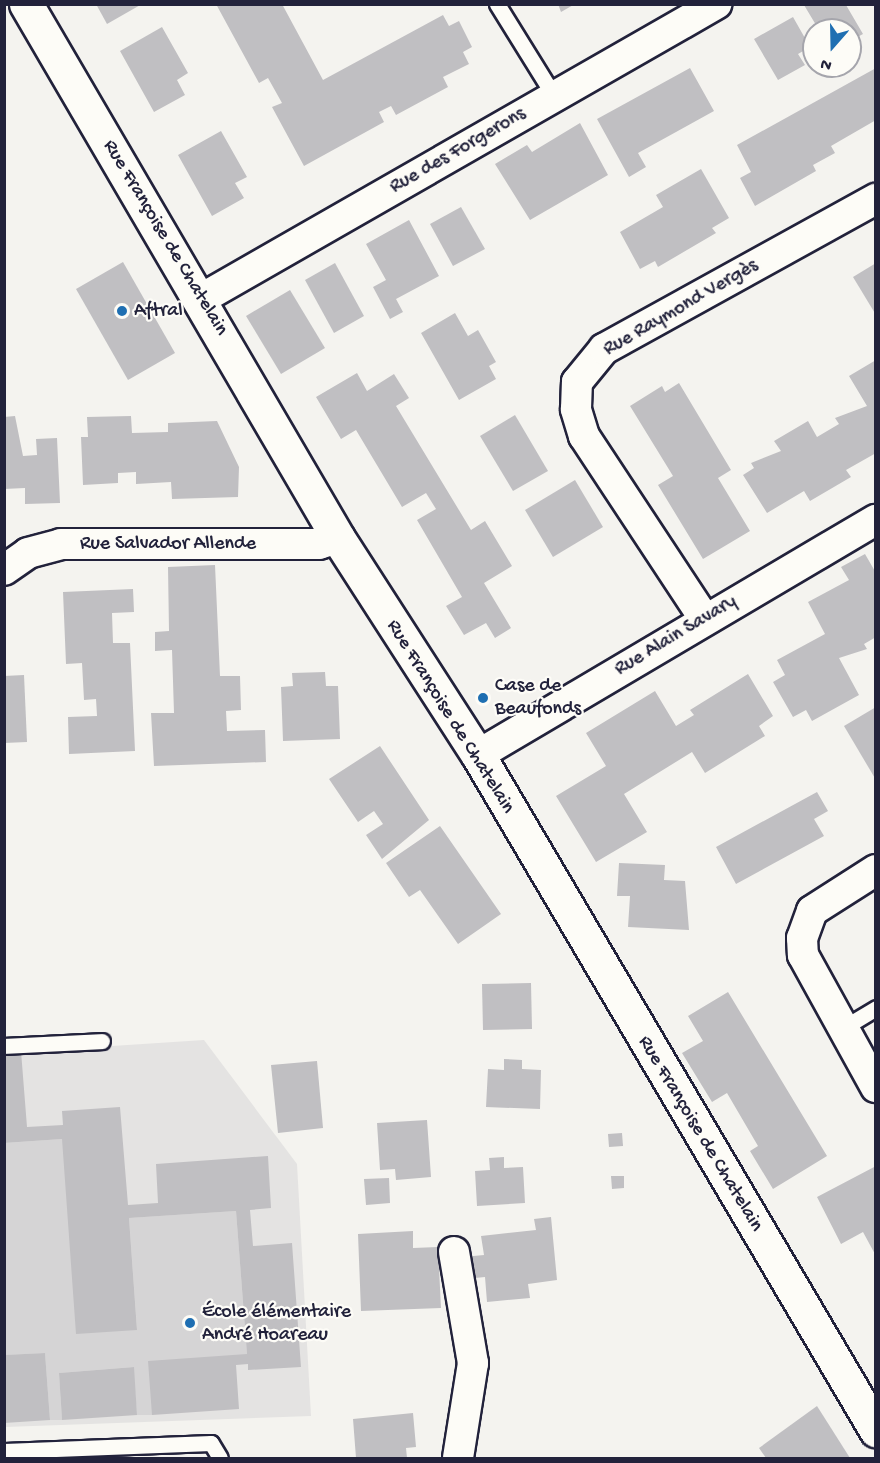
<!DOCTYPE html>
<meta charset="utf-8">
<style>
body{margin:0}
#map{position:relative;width:880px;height:1463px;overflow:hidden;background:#f4f3ef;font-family:"Gochi Hand",sans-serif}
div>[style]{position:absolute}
.built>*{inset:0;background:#e4e3e2}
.green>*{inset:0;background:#d5d4d5}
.building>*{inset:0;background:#c0bfc2}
.roads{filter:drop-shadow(2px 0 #22223b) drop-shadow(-2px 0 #22223b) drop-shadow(0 2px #22223b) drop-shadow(0 -2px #22223b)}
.lane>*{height:15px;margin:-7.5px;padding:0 7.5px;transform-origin:7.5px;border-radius:7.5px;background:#fdfcf7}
.street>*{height:30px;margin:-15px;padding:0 15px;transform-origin:15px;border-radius:15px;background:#fdfcf7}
.secondary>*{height:33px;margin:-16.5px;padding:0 16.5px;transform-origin:16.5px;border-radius:16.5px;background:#fdfcf7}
.dots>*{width:16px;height:16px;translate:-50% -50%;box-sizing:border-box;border:3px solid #fdfcf7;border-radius:50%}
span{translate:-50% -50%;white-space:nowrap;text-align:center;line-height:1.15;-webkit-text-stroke:4.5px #fdfcf7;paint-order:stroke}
.street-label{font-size:20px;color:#22223b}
.poi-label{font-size:20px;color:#22223b}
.left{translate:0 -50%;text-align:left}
.frame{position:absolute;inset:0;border:6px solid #22223b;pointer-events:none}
.north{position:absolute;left:802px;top:18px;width:60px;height:60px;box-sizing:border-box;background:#fdfcf7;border:2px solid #a5a5ac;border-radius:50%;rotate:200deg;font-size:16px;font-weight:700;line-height:24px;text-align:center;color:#22223b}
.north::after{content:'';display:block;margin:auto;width:21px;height:27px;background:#1f6fb2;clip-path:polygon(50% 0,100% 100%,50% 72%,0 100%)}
</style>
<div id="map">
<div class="built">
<div style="clip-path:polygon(204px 1040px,297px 1164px,311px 1416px,5px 1427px,5px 1053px)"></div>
</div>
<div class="green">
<div style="clip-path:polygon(62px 1139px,137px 1329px,129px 1218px,236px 1211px,247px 1354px,152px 1415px,137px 1415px,133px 1367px,59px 1373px,62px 1420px,50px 1420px,45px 1353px,5px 1355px,5px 1143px)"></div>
</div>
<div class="building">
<div style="clip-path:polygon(96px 4px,142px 4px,107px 24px)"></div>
<div style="clip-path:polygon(216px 4px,282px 4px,323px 80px,443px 15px,449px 26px,459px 21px,472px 47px,463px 52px,469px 64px,443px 77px,448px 87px,396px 115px,391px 106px,379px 112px,384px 122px,304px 166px,272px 107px,282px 103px,268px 78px,259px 83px)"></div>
<div style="clip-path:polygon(558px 4px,575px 4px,561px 12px)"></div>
<div style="clip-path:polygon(804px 5px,846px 5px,863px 34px,850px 41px,850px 30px,819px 30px)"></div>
<div style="clip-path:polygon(793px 17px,810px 47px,798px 54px,805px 65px,778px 80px,754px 39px)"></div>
<div style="clip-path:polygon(162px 27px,188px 73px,177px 80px,185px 95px,154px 112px,120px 51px)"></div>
<div style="clip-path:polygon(690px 68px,714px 111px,638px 153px,646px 167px,629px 177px,597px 119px)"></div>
<div style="clip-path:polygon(876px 68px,876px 120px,831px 146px,835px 153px,813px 165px,816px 171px,755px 206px,740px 178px,751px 172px,737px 145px)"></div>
<div style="clip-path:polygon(580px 123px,608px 175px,530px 220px,495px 164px,527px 145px,532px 152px)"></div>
<div style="clip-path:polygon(221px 131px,247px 177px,235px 183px,244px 198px,212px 216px,178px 155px)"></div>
<div style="clip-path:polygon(701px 169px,729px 218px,712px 228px,716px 233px,658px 267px,655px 261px,640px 269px,620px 232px,663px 207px,656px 195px)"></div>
<div style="clip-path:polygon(461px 207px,485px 249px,453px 266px,430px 224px)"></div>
<div style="clip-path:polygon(409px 220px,439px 276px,396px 299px,403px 312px,390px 319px,373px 287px,386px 280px,366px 244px)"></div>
<div style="clip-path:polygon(123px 262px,175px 353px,128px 380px,76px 289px)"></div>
<div style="clip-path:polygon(335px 263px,364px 316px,334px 333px,305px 280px)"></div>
<div style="clip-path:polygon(876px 263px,876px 315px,853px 277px)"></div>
<div style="clip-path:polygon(290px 290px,325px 348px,281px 374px,246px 316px)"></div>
<div style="clip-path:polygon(455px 313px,468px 336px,478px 330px,496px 362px,489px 366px,496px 379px,459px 400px,421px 333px)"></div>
<div style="clip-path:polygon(876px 360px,876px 453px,846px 470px,851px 477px,810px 501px,804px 491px,767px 513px,743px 475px,754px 468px,751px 463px,781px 451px,774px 441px,808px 421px,817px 437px,839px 424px,835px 418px,867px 406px,849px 376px)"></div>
<div style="clip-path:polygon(357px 373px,367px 391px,394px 374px,409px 398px,396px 406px,471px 530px,485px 521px,512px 566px,484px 583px,511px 628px,495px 638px,486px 623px,464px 635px,446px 606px,462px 597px,417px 520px,436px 509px,426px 493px,402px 507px,356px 430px,341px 439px,316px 397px)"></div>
<div style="clip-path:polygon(679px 383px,731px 470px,718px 478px,750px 531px,703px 559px,658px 485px,673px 476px,630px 406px,662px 386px,665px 392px)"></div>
<div style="clip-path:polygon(515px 415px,548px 471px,513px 491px,480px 436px)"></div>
<div style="clip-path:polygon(15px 416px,23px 456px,37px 455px,36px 439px,57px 438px,60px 503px,25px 504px,25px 488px,4px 489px,4px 417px)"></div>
<div style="clip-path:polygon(131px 416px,132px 433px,168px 432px,168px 423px,217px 421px,239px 467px,238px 497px,172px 499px,171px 482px,136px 484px,136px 472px,118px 473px,118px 483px,83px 485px,81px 437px,88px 437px,87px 417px)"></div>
<div style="clip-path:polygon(575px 480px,603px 527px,553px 557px,525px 510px)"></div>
<div style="clip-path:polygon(865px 554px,876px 573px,876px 637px,864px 644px,867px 649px,839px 658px,859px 695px,812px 721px,806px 710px,793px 717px,773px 682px,785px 675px,777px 660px,825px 634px,808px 602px,849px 580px,841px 567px)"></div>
<div style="clip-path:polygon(215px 565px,220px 676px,240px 676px,241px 710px,226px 711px,227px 731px,265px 730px,266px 762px,154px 766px,151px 713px,174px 713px,172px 650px,155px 651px,155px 632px,169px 631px,168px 567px)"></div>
<div style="clip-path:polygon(133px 589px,134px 612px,112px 613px,113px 643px,130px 643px,135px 751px,69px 754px,68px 717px,97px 716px,96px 699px,84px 700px,82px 663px,66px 664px,63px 592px)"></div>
<div style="clip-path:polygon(325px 672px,326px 686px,338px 686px,340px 739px,283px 741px,281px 687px,293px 686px,292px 673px)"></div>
<div style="clip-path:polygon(748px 674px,773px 716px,759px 726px,765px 736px,705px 773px,692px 752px,624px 794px,647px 832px,596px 862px,556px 796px,606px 766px,586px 733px,655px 691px,676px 726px,694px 715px,690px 710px)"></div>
<div style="clip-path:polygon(24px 675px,27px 742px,4px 743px,4px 676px)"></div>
<div style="clip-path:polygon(876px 707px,876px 780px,844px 726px)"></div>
<div style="clip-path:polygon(380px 746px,429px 820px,382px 859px,366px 835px,383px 824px,374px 811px,358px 822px,329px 779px)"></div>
<div style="clip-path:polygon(817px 792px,828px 811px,814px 819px,824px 836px,736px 884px,716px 847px)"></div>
<div style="clip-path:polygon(440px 826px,501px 914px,458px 944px,420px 890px,409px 897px,386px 863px)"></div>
<div style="clip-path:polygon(619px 863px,665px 865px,664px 880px,685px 881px,689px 930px,628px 927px,630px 896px,617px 896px)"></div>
<div style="clip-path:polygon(531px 983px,532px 1029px,483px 1030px,482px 984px)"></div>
<div style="clip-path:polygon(728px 992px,827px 1156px,773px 1189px,750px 1151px,758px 1146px,727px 1093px,712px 1102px,682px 1053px,703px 1041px,688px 1016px)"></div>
<div style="clip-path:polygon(21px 1051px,27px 1127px,63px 1125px,62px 1111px,120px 1107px,128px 1205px,158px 1203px,156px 1164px,268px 1156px,271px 1208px,250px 1210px,253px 1246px,292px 1243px,301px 1367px,248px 1370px,248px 1364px,236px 1365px,239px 1409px,152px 1415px,148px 1361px,247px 1354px,236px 1211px,129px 1218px,137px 1330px,76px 1334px,62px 1139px,4px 1143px,4px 1053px)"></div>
<div style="clip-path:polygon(504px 1059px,522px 1060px,522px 1069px,541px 1070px,540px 1109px,486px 1107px,488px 1069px,504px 1070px)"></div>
<div style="clip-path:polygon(317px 1061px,323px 1128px,278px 1133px,271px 1065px)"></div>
<div style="clip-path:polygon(427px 1120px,431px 1177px,396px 1180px,395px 1169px,380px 1170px,377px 1123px)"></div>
<div style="clip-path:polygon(622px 1133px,623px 1146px,609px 1147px,608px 1134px)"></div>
<div style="clip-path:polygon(504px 1157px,504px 1168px,523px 1167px,525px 1203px,477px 1206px,475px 1171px,490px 1170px,489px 1158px)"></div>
<div style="clip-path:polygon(876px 1166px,876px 1256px,863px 1232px,841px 1244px,817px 1197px)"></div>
<div style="clip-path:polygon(611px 1176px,624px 1176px,624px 1188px,612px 1189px)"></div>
<div style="clip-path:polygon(389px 1178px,390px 1203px,366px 1205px,364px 1179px)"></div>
<div style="clip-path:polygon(551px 1217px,557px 1280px,528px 1284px,530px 1298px,487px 1302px,485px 1277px,465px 1279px,463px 1257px,484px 1255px,481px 1236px,536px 1230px,534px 1219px)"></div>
<div style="clip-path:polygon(413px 1231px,413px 1248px,438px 1247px,441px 1308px,361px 1311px,358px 1234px)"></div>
<div style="clip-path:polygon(45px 1353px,50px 1420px,4px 1423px,4px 1355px)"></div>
<div style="clip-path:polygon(134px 1367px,137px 1415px,62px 1420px,59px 1373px)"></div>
<div style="clip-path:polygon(817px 1406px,850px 1458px,766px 1458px,759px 1448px)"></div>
<div style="clip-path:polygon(413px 1413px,416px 1447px,406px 1448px,407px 1458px,356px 1458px,353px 1419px)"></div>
</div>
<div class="roads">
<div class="lane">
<div style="left:497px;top:4px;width:108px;rotate:58.2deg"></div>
<div style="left:843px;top:1028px;width:39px;rotate:-31deg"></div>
<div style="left:4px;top:1046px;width:98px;rotate:-2.9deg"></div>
<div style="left:4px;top:1451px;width:207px;rotate:-2.2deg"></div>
<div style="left:211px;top:1443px;width:17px;rotate:59deg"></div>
</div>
<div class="street">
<div style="left:201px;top:299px;width:594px;rotate:-29.8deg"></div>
<div style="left:4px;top:570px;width:29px;rotate:-35deg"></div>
<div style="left:28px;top:553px;width:34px;rotate:-15deg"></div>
<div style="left:61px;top:544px;width:258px"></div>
<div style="left:319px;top:544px;width:20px;rotate:-18deg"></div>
<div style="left:704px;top:618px;width:218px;rotate:-123.4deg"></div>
<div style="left:584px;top:436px;width:28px;rotate:-107deg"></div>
<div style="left:576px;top:409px;width:27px;rotate:-88deg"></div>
<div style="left:577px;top:382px;width:43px;rotate:-50.7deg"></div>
<div style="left:604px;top:349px;width:311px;rotate:-28.9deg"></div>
<div style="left:478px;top:755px;width:462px;rotate:-30.6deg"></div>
<div style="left:876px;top:870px;width:76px;rotate:147.4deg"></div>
<div style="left:812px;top:911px;width:29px;rotate:110deg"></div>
<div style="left:802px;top:938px;width:17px;rotate:87deg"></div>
<div style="left:803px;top:955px;width:151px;rotate:61.1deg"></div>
<div style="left:454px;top:1252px;width:113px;rotate:80.3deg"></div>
<div style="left:473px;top:1363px;width:96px;rotate:99deg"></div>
</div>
<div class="secondary">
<div style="left:26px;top:4px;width:618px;rotate:59.7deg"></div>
<div style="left:338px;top:538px;width:258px;rotate:57.2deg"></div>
<div style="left:478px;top:755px;width:784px;rotate:59.48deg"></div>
</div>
</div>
<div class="dots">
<div style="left:122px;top:311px;background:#1f6fb2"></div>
<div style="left:483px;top:698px;background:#1f6fb2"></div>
<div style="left:190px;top:1323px;background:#1f6fb2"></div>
</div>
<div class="street-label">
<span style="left:458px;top:151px;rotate:-30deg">Rue des Forgerons</span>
<span style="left:165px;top:238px;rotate:59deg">Rue Françoise de Chatelain</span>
<span style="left:681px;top:308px;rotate:-30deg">Rue Raymond Vergès</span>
<span style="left:168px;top:544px">Rue Salvador Allende</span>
<span style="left:676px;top:636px;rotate:-31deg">Rue Alain Savary</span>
<span style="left:450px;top:717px;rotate:58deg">Rue Françoise de Chatelain</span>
<span style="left:700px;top:1134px;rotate:59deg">Rue Françoise de Chatelain</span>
</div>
<div class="poi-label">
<span class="left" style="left:134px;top:311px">Aftral</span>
<span class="left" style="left:495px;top:698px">Case de<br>Beaufonds</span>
<span class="left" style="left:202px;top:1324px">École élémentaire<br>André Hoareau</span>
</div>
<div class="frame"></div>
<div class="north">N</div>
</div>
